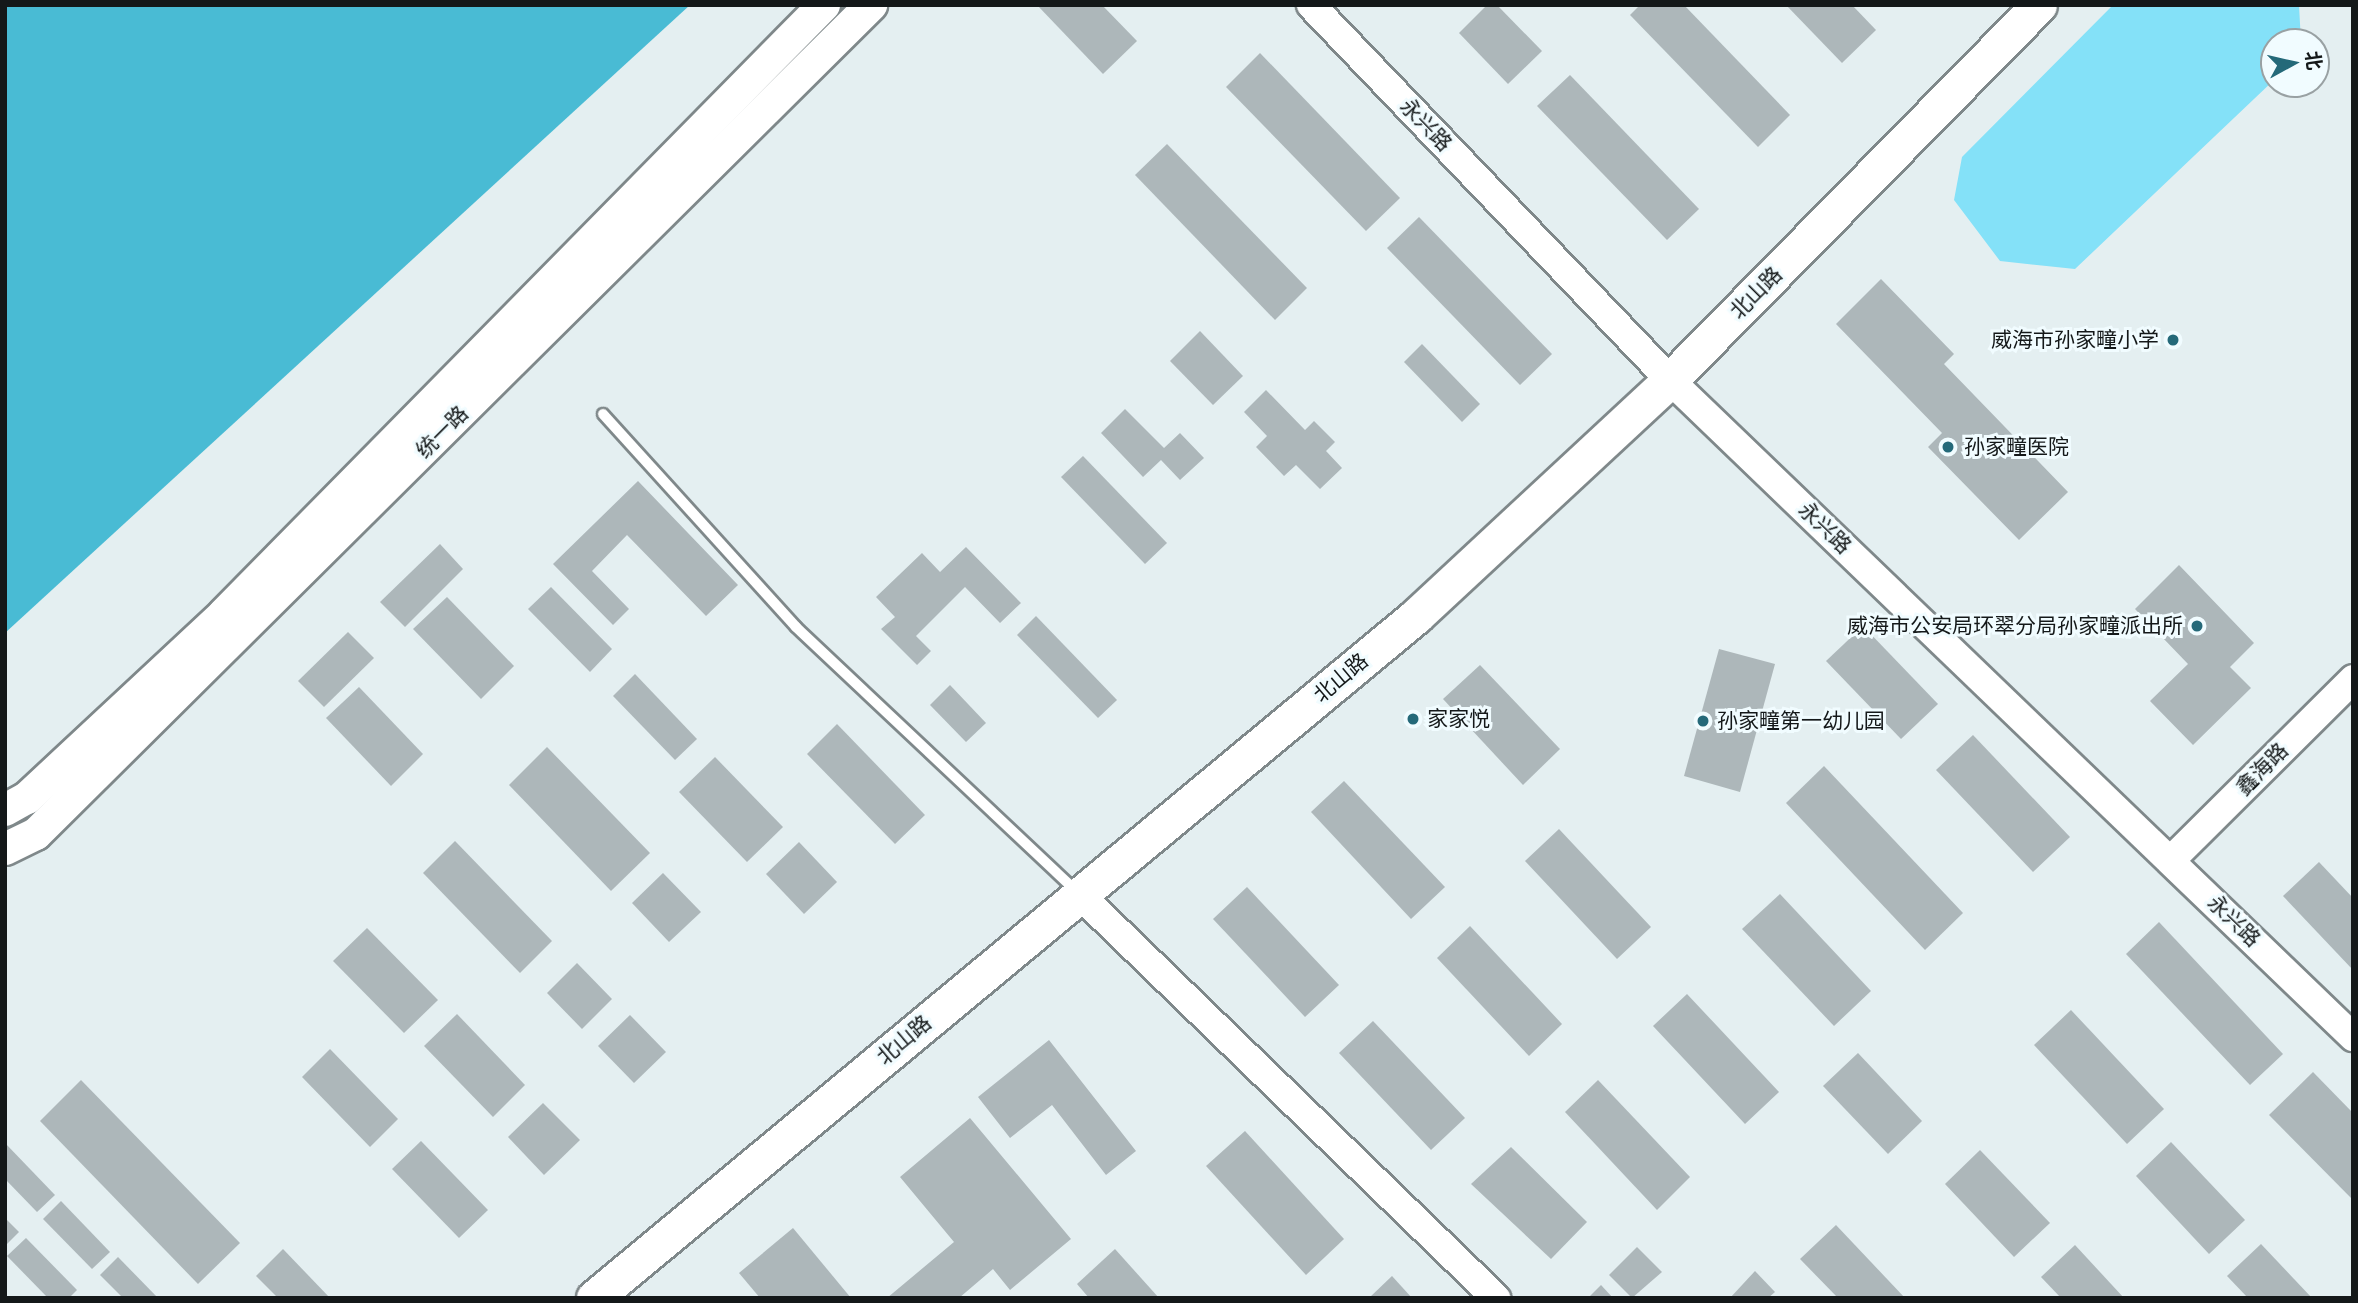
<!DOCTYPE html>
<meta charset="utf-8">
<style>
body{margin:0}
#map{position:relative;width:2358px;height:1303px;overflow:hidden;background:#e4eff1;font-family:Merriweather,"Noto Sans SC",serif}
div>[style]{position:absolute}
.green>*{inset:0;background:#84e1f8}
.forest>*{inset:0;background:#49bbd4}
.building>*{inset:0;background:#adb7ba}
.roads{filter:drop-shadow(2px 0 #7f888a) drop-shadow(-2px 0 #7f888a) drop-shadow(0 2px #7f888a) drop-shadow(0 -2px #7f888a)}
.service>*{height:10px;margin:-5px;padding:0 5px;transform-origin:5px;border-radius:5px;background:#fff}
.tertiary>*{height:28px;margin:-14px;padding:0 14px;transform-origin:14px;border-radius:14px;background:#fff}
.secondary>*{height:32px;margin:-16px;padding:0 16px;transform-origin:16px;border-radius:16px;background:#fff}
.primary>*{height:35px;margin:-17.5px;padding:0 17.5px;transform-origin:17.5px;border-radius:17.5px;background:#fff}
.dots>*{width:19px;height:19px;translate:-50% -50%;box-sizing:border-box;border:4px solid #f1fcff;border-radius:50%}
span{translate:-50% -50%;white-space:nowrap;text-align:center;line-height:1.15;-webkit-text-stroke:6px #f1fcff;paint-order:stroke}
.street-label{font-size:21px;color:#141819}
.poi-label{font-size:21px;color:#141819}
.right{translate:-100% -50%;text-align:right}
.left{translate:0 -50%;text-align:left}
.frame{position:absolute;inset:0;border:7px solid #141819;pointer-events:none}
.north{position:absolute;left:2260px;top:28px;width:70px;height:70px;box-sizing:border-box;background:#f1fcff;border:2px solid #99a1a3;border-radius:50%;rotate:82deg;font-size:19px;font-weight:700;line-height:28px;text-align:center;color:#141819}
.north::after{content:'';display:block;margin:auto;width:24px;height:32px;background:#246979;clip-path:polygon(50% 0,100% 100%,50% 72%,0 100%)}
</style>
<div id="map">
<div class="green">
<div style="clip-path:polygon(2113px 5px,2299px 5px,2301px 42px,2274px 42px,2274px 80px,2075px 269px,2000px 261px,1954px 200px,1962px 157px)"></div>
</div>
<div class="forest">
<div style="clip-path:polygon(5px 5px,690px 5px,5px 633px)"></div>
</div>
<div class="building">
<div style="clip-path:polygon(1037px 5px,1102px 5px,1137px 41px,1103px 74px)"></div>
<div style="clip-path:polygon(1487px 5px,1497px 5px,1542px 51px,1508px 84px,1459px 33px)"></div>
<div style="clip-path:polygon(1640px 5px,1684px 5px,1790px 115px,1758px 147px,1630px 15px)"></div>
<div style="clip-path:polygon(1786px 5px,1852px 5px,1876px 30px,1842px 63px)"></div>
<div style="clip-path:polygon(1260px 53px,1400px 198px,1366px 231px,1226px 87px)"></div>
<div style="clip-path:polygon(1570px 75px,1699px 209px,1667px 240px,1537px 106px)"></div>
<div style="clip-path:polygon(1167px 144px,1307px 288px,1275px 320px,1135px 175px)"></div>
<div style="clip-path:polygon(1419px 217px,1552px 354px,1520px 385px,1387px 248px)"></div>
<div style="clip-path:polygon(1881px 279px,1954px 354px,1944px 364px,2068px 492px,2019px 540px,1928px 447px,1942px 433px,1836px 324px)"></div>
<div style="clip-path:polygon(1200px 331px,1243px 376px,1213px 405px,1170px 361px)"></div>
<div style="clip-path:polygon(1422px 344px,1480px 404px,1462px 422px,1404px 362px)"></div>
<div style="clip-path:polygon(1266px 390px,1305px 430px,1314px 421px,1335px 442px,1326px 451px,1342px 468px,1320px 489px,1296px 465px,1284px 476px,1256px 447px,1267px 436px,1244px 412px)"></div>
<div style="clip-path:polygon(1125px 409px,1164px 448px,1180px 433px,1204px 458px,1180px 480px,1161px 460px,1143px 477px,1101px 433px)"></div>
<div style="clip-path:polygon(1083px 456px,1167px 543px,1145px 564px,1061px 477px)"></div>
<div style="clip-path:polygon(638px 481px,738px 585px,706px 616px,627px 535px,592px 571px,629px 609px,613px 625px,553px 564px)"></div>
<div style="clip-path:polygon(440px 544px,463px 569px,405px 627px,380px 602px)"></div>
<div style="clip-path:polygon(966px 547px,1021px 603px,1000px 623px,965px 587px,916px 636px,931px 651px,917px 665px,881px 629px,895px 617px,876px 597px,922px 553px,940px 572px)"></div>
<div style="clip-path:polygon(2179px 565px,2254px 643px,2230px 667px,2251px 688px,2193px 745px,2150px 701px,2188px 664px,2135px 609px)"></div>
<div style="clip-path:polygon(551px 587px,612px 649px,590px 672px,528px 609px)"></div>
<div style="clip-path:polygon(447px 597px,514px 666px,481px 699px,413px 629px)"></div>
<div style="clip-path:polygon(1036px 616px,1117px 700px,1098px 718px,1017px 635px)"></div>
<div style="clip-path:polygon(1863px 626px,1938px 704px,1901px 739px,1826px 661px)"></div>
<div style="clip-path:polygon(348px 632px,374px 658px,324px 707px,298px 681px)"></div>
<div style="clip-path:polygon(1719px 649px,1775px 664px,1740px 792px,1684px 776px)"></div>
<div style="clip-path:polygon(1480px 665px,1560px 749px,1523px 785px,1443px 699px)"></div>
<div style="clip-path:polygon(635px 674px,697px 739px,675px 760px,613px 696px)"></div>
<div style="clip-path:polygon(950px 685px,986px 723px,966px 742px,930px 705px)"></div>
<div style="clip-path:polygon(359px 687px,423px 754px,391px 786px,326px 718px)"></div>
<div style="clip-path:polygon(837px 724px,925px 815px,895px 844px,807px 754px)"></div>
<div style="clip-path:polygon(1973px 735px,2070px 837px,2033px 872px,1936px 770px)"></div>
<div style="clip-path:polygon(547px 747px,650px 853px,611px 891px,509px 785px)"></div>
<div style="clip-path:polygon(715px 757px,783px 827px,747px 862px,679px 792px)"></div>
<div style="clip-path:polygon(1824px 766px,1963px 913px,1925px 950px,1786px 803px)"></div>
<div style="clip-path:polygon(1344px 781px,1445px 887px,1411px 919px,1311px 812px)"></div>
<div style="clip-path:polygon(1559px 829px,1651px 927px,1617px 959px,1525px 861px)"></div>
<div style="clip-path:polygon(455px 841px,552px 941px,520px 973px,423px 873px)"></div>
<div style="clip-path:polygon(799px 842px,837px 882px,804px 914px,766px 874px)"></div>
<div style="clip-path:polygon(2319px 862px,2353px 898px,2353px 970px,2283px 896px)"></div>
<div style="clip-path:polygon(663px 873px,701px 912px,669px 942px,632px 903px)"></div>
<div style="clip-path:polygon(1247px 887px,1339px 985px,1305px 1017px,1213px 919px)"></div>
<div style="clip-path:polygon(1780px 894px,1871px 991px,1834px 1026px,1742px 929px)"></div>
<div style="clip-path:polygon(2159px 922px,2283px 1054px,2250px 1085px,2126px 954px)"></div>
<div style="clip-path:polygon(1470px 926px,1562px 1024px,1529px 1056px,1437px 958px)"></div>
<div style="clip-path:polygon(367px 928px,438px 1000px,404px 1033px,333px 961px)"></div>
<div style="clip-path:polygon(577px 963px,612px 999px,582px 1029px,547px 993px)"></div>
<div style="clip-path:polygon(1687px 994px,1779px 1092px,1745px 1124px,1653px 1026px)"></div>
<div style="clip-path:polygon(2071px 1010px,2164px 1109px,2127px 1144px,2034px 1045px)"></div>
<div style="clip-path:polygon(457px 1014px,525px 1085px,493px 1117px,424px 1046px)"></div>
<div style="clip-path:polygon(630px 1015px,666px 1052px,634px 1083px,598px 1046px)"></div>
<div style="clip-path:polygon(1373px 1021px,1465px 1118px,1431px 1150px,1339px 1053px)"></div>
<div style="clip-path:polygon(1049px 1040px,1136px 1151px,1106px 1175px,1052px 1105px,1010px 1138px,978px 1097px)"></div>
<div style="clip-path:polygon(330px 1049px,398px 1119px,370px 1147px,302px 1077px)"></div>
<div style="clip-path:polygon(1858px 1053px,1922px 1121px,1888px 1154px,1823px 1086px)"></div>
<div style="clip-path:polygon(2313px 1072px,2353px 1113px,2353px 1200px,2269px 1115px)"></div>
<div style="clip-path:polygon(81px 1080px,240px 1243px,198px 1284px,40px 1121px)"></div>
<div style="clip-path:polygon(1598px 1080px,1690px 1177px,1657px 1210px,1565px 1112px)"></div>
<div style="clip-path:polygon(543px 1103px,580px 1140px,544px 1175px,508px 1137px)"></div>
<div style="clip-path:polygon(970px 1118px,1071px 1239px,1010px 1290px,993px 1269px,959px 1298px,887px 1298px,954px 1242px,900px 1177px)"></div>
<div style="clip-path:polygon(1245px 1131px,1344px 1239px,1306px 1275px,1206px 1166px)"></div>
<div style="clip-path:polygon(421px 1141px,488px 1210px,459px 1238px,392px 1169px)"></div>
<div style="clip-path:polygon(2171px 1142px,2245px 1220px,2209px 1254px,2136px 1176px)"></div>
<div style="clip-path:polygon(5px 1143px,55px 1195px,37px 1212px,5px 1179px)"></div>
<div style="clip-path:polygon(1511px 1147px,1587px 1222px,1551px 1259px,1471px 1184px)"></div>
<div style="clip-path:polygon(1980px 1150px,2050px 1223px,2014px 1257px,1945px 1184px)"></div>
<div style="clip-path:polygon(61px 1201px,110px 1252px,92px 1269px,43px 1219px)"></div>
<div style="clip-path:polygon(5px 1218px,19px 1232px,5px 1246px)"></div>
<div style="clip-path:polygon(1836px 1225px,1905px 1298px,1838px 1298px,1800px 1259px)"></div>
<div style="clip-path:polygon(793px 1228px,851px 1298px,760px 1298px,739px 1273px)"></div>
<div style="clip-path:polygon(26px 1238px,77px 1290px,69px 1298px,48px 1298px,7px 1256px)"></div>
<div style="clip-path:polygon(2261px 1244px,2312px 1298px,2248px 1298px,2227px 1276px)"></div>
<div style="clip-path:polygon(2075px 1245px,2124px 1298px,2061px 1298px,2041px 1277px)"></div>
<div style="clip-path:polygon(1637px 1247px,1662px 1272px,1632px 1298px,1609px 1275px)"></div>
<div style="clip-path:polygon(283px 1249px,330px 1298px,278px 1298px,256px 1276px)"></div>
<div style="clip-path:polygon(1115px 1249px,1159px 1298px,1089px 1298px,1077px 1284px)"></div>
<div style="clip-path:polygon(118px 1257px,158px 1298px,123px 1298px,100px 1275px)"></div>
<div style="clip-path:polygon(1755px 1271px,1775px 1292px,1768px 1298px,1730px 1298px)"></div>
<div style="clip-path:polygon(1392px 1276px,1412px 1298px,1369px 1298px)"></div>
<div style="clip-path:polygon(1601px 1285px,1613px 1298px,1588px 1298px)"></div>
</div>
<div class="roads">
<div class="service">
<div style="left:603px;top:414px;width:287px;rotate:47.8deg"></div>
<div style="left:796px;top:627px;width:386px;rotate:43.3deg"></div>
</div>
<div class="tertiary">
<div style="left:1311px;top:5px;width:519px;rotate:46.25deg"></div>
<div style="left:1670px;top:380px;width:948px;rotate:43.89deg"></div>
<div style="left:2171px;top:860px;width:257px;rotate:-44.8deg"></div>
<div style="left:1079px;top:894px;width:581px;rotate:44.09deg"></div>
</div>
<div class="secondary">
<div style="left:5px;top:810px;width:25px;rotate:-29deg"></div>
<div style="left:27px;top:798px;width:270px;rotate:-43deg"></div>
<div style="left:224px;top:614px;width:855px;rotate:-45.43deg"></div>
<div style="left:5px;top:849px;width:34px;rotate:-26deg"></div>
<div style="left:36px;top:834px;width:1177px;rotate:-44.79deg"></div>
</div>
<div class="primary">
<div style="left:594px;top:1298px;width:1068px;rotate:-39.68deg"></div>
<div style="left:1416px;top:616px;width:347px;rotate:-42.9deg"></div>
<div style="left:1670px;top:380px;width:526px;rotate:-45.46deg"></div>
</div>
</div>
<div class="dots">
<div style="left:2173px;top:340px;background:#246979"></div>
<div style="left:1948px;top:447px;background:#246979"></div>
<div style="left:2197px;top:626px;background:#246979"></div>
<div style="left:1413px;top:719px;background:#246979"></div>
<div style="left:1703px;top:721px;background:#246979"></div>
</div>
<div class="street-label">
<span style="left:1426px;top:125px;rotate:46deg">永兴路</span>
<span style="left:1756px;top:293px;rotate:-45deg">北山路</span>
<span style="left:442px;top:432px;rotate:-45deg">统一路</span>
<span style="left:1825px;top:528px;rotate:44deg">永兴路</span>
<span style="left:1341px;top:678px;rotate:-40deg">北山路</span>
<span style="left:2262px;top:769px;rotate:-45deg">鑫海路</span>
<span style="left:2234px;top:921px;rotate:44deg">永兴路</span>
<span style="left:904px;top:1040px;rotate:-40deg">北山路</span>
</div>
<div class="poi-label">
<span class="right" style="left:2159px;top:340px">威海市孙家疃小学</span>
<span class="left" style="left:1964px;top:447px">孙家疃医院</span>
<span class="right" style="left:2183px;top:626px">威海市公安局环翠分局孙家疃派出所</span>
<span class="left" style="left:1427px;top:719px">家家悦</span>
<span class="left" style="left:1717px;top:721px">孙家疃第一幼儿园</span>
</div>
<div class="frame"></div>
<div class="north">北</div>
</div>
